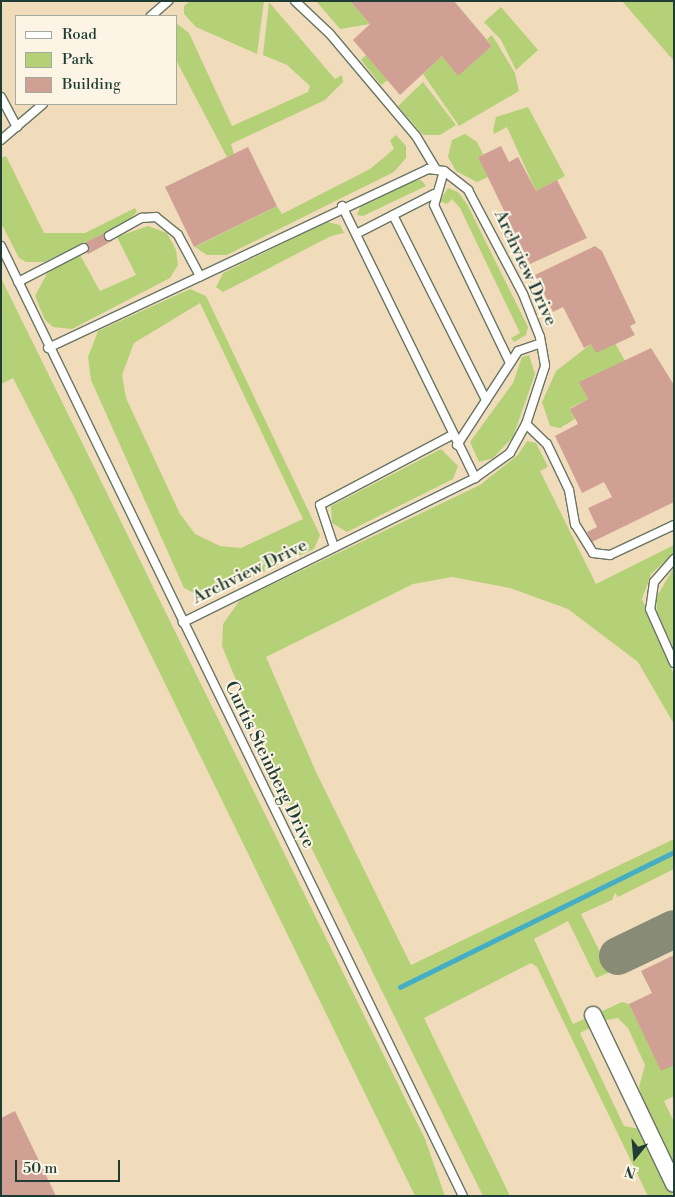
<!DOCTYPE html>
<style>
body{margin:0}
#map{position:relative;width:675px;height:1197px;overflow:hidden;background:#f0dcba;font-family:"Libre Bodoni",serif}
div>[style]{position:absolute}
.green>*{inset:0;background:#b4d178}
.stream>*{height:4.5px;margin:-2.25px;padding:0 2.25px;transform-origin:2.25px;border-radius:2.25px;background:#45adc4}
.taxiway>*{height:38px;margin:-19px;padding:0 19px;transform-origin:19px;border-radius:19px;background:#888c77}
.building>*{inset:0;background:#d1a095}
.roads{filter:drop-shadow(1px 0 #687563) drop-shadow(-1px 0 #687563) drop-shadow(0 1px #687563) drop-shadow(0 -1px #687563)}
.lane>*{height:8px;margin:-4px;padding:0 4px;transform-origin:4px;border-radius:4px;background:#fff}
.street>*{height:16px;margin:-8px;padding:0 8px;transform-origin:8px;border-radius:8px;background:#fff}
span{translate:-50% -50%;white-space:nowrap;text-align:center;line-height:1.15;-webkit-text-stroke:4px #fcf5e5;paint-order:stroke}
.street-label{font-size:18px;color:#1f3d34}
.frame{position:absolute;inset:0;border:2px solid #1f3d34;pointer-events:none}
.legend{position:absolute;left:15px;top:15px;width:162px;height:90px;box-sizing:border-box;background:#fcf5e5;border:1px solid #a4ab9e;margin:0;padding:6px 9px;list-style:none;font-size:15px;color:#1f3d34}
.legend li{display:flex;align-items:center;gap:10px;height:25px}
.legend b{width:25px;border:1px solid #a4ab9e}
.north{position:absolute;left:610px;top:1132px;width:50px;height:50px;-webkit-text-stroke:4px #fcf5e5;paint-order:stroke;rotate:197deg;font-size:14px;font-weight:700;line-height:20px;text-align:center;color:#1f3d34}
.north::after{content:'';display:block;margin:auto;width:18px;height:22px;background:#1f3d34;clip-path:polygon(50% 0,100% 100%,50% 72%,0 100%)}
.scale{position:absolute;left:15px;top:1160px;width:105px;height:22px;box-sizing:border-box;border:2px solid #1f3d34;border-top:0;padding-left:6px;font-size:15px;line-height:18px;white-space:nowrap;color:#1f3d34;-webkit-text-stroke:4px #fcf5e5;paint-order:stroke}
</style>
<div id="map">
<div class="green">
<div style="clip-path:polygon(190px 1px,264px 1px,257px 54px,196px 27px,184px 14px,184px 6px)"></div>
<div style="clip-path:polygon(316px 1px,350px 1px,370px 24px,340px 29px)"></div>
<div style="clip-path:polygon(622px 1px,674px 1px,674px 61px)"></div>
<div style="clip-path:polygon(269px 2px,335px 79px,342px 75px,343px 82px,325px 100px,231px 144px,234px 154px,227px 157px,176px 60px,176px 23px,189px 33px,232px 126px,308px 92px,310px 86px,287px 65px,263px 55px)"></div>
<div style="clip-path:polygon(501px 7px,538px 50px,516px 70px,501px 40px,484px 22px)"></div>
<div style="clip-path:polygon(492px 35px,515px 73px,519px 91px,459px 126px,423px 74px,442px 56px,458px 75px,492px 46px,487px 39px)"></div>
<div style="clip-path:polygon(366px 55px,388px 80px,381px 85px,361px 60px)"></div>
<div style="clip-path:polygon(423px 82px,456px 125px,440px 135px,423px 135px,398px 106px)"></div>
<div style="clip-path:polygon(528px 107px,565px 176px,536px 191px,507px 127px,494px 134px,493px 130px,496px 117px)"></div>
<div style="clip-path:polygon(465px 134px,477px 142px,483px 154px,478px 157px,488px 177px,477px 182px,456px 171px,448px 157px,452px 140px)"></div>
<div style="clip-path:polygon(396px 135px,406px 146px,406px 158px,394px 172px,227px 255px,207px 255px,195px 247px,277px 206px,282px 214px,370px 169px,394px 149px,390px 140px)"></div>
<div style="clip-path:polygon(6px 156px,44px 233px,85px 233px,135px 208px,137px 212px,125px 224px,44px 262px,26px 262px,19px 258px,1px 223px,1px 158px)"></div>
<div style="clip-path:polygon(413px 181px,421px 180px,426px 186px,363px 216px,357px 215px,360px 207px)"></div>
<div style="clip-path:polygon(448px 188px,458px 192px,467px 204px,528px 327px,526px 335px,514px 342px,511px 338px,520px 333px,460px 208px,452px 199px,447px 204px,440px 201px)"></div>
<div style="clip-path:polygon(327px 222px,340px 225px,344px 233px,331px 236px,223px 292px,216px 287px,223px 273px)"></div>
<div style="clip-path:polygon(148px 226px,167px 233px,176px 250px,178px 265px,170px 278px,72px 329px,53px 327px,45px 320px,35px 296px,49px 270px,80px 255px,100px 291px,136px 275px,117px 237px)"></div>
<div style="clip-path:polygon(1px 278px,425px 1139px,445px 1196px,415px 1196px,74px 497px,13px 378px,1px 384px)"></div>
<div style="clip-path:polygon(evenodd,190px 289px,206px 296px,320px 535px,314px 549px,204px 598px,184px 588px,91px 380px,88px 357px,98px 331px,190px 289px,200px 303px,303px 519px,241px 548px,220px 546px,195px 534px,180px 514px,126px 398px,122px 375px,134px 343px,200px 303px)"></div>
<div style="clip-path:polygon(615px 343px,625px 361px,580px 382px,588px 399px,570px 408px,575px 419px,560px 428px,550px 426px,542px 402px,556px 371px,591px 344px)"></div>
<div style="clip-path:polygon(529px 355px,535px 374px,513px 437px,493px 458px,479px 462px,470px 442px,513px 383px,522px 357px)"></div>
<div style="clip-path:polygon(527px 441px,536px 443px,548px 467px,540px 471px,596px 584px,674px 545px,674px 553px,651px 574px,642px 599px,674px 675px,674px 724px,638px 662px,568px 609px,510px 588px,452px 577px,413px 584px,266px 657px,316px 772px,411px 965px,674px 839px,674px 869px,618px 897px,615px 893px,612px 900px,581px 914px,610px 972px,596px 978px,568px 921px,534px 939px,573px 1024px,589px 1017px,594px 1026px,580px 1033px,624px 1126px,640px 1129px,673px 1196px,648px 1196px,537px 967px,531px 963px,424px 1018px,510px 1196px,483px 1196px,272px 768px,222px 646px,223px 624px,240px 600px,480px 485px,518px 455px)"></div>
<div style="clip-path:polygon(441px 449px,458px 466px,453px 479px,347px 532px,332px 523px,331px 506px)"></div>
<div style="clip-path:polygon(674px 567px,674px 649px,657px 612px,656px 598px)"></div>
<div style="clip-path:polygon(622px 1002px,629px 1004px,661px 1070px,674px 1065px,674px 1096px,664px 1101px,674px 1122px,674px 1164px,643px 1101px,639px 1087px,645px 1065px,628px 1028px,618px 1018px,602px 1021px,598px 1013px)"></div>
</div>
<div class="stream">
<div style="left:400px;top:987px;width:305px;rotate:-26.2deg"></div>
</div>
<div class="taxiway">
<div style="left:618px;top:956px;width:62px;rotate:-25.7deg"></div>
</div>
<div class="building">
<div style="clip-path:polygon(350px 1px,454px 1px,492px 46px,458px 76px,442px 56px,400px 95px,353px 40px,370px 24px)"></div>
<div style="clip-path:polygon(501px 146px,509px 162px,518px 157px,536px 191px,557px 180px,587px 238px,530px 264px,478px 157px)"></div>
<div style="clip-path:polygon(248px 147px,277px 206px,194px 247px,165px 187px)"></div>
<div style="clip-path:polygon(107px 232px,112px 241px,88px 254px,82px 244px)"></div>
<div style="clip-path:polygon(595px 246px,602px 251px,636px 323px,630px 326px,635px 335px,596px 353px,591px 344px,584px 348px,563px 307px,553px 312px,535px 275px)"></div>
<div style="clip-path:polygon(651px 348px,674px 385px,674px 502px,592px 542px,587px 532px,597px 527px,588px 508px,612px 497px,604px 482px,582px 493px,555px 436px,578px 424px,570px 409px,588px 399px,579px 382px)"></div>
<div style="clip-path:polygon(674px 955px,674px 1065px,661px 1071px,629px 1004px,652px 993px,641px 971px)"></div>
<div style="clip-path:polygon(15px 1111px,56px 1196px,1px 1196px,1px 1118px)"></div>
</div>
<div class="roads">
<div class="lane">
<div style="left:295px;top:1px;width:48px;rotate:43.3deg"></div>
<div style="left:330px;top:34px;width:133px;rotate:49.9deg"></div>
<div style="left:416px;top:136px;width:37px;rotate:59deg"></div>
<div style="left:151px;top:16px;width:23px;rotate:-41deg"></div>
<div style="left:1px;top:97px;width:34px;rotate:62deg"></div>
<div style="left:1px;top:140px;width:55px;rotate:-40.6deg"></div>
<div style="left:444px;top:171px;width:35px;rotate:106deg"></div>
<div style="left:434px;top:205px;width:175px;rotate:64.3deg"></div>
<div style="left:342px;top:206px;width:303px;rotate:63.9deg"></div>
<div style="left:393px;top:215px;width:207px;rotate:63.3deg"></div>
<div style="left:356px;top:234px;width:88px;rotate:-27.1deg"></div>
<div style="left:109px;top:236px;width:38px;rotate:-29deg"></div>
<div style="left:142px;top:218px;width:14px;rotate:-4deg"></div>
<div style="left:156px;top:217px;width:28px;rotate:39deg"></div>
<div style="left:178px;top:235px;width:47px;rotate:61.8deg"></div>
<div style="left:1px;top:246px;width:1056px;rotate:64.07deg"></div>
<div style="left:18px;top:282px;width:74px;rotate:-27.3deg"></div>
<div style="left:48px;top:348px;width:420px;rotate:-25.2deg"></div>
<div style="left:428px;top:169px;width:16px;rotate:7deg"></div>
<div style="left:444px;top:171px;width:31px;rotate:38deg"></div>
<div style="left:468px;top:190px;width:118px;rotate:62.1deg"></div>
<div style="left:523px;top:294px;width:46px;rotate:68.4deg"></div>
<div style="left:540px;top:337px;width:29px;rotate:80deg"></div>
<div style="left:545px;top:366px;width:61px;rotate:108.1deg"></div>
<div style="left:526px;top:424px;width:33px;rotate:119deg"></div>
<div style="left:510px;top:453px;width:43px;rotate:144.5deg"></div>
<div style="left:475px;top:478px;width:326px;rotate:153.7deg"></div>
<div style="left:526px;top:424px;width:29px;rotate:44deg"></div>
<div style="left:547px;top:444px;width:51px;rotate:64.4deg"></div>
<div style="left:569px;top:490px;width:35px;rotate:80deg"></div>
<div style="left:575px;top:524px;width:34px;rotate:58deg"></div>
<div style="left:593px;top:553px;width:17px;rotate:7deg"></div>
<div style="left:610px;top:555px;width:71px;rotate:-25.1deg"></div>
<div style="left:457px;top:445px;width:112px;rotate:-57deg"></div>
<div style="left:518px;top:351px;width:24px;rotate:-19deg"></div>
<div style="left:334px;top:547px;width:44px;rotate:-108.4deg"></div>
<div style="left:320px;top:505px;width:149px;rotate:-27.9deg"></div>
<div style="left:674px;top:559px;width:30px;rotate:131deg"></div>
<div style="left:654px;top:582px;width:27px;rotate:98deg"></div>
<div style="left:650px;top:609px;width:59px;rotate:66deg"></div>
</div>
<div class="street">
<div style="left:593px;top:1015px;width:187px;rotate:64.4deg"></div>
</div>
</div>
<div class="street-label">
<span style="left:525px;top:268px;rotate:65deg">Archview Drive</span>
<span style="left:250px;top:572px;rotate:-26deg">Archview Drive</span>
<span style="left:269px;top:765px;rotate:64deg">Curtis Steinberg Drive</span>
</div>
<div class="frame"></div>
<ul class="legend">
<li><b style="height:6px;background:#fff"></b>Road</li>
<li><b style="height:14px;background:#b4d178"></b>Park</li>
<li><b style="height:14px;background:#d1a095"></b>Building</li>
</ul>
<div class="north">N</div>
<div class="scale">50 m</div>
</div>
